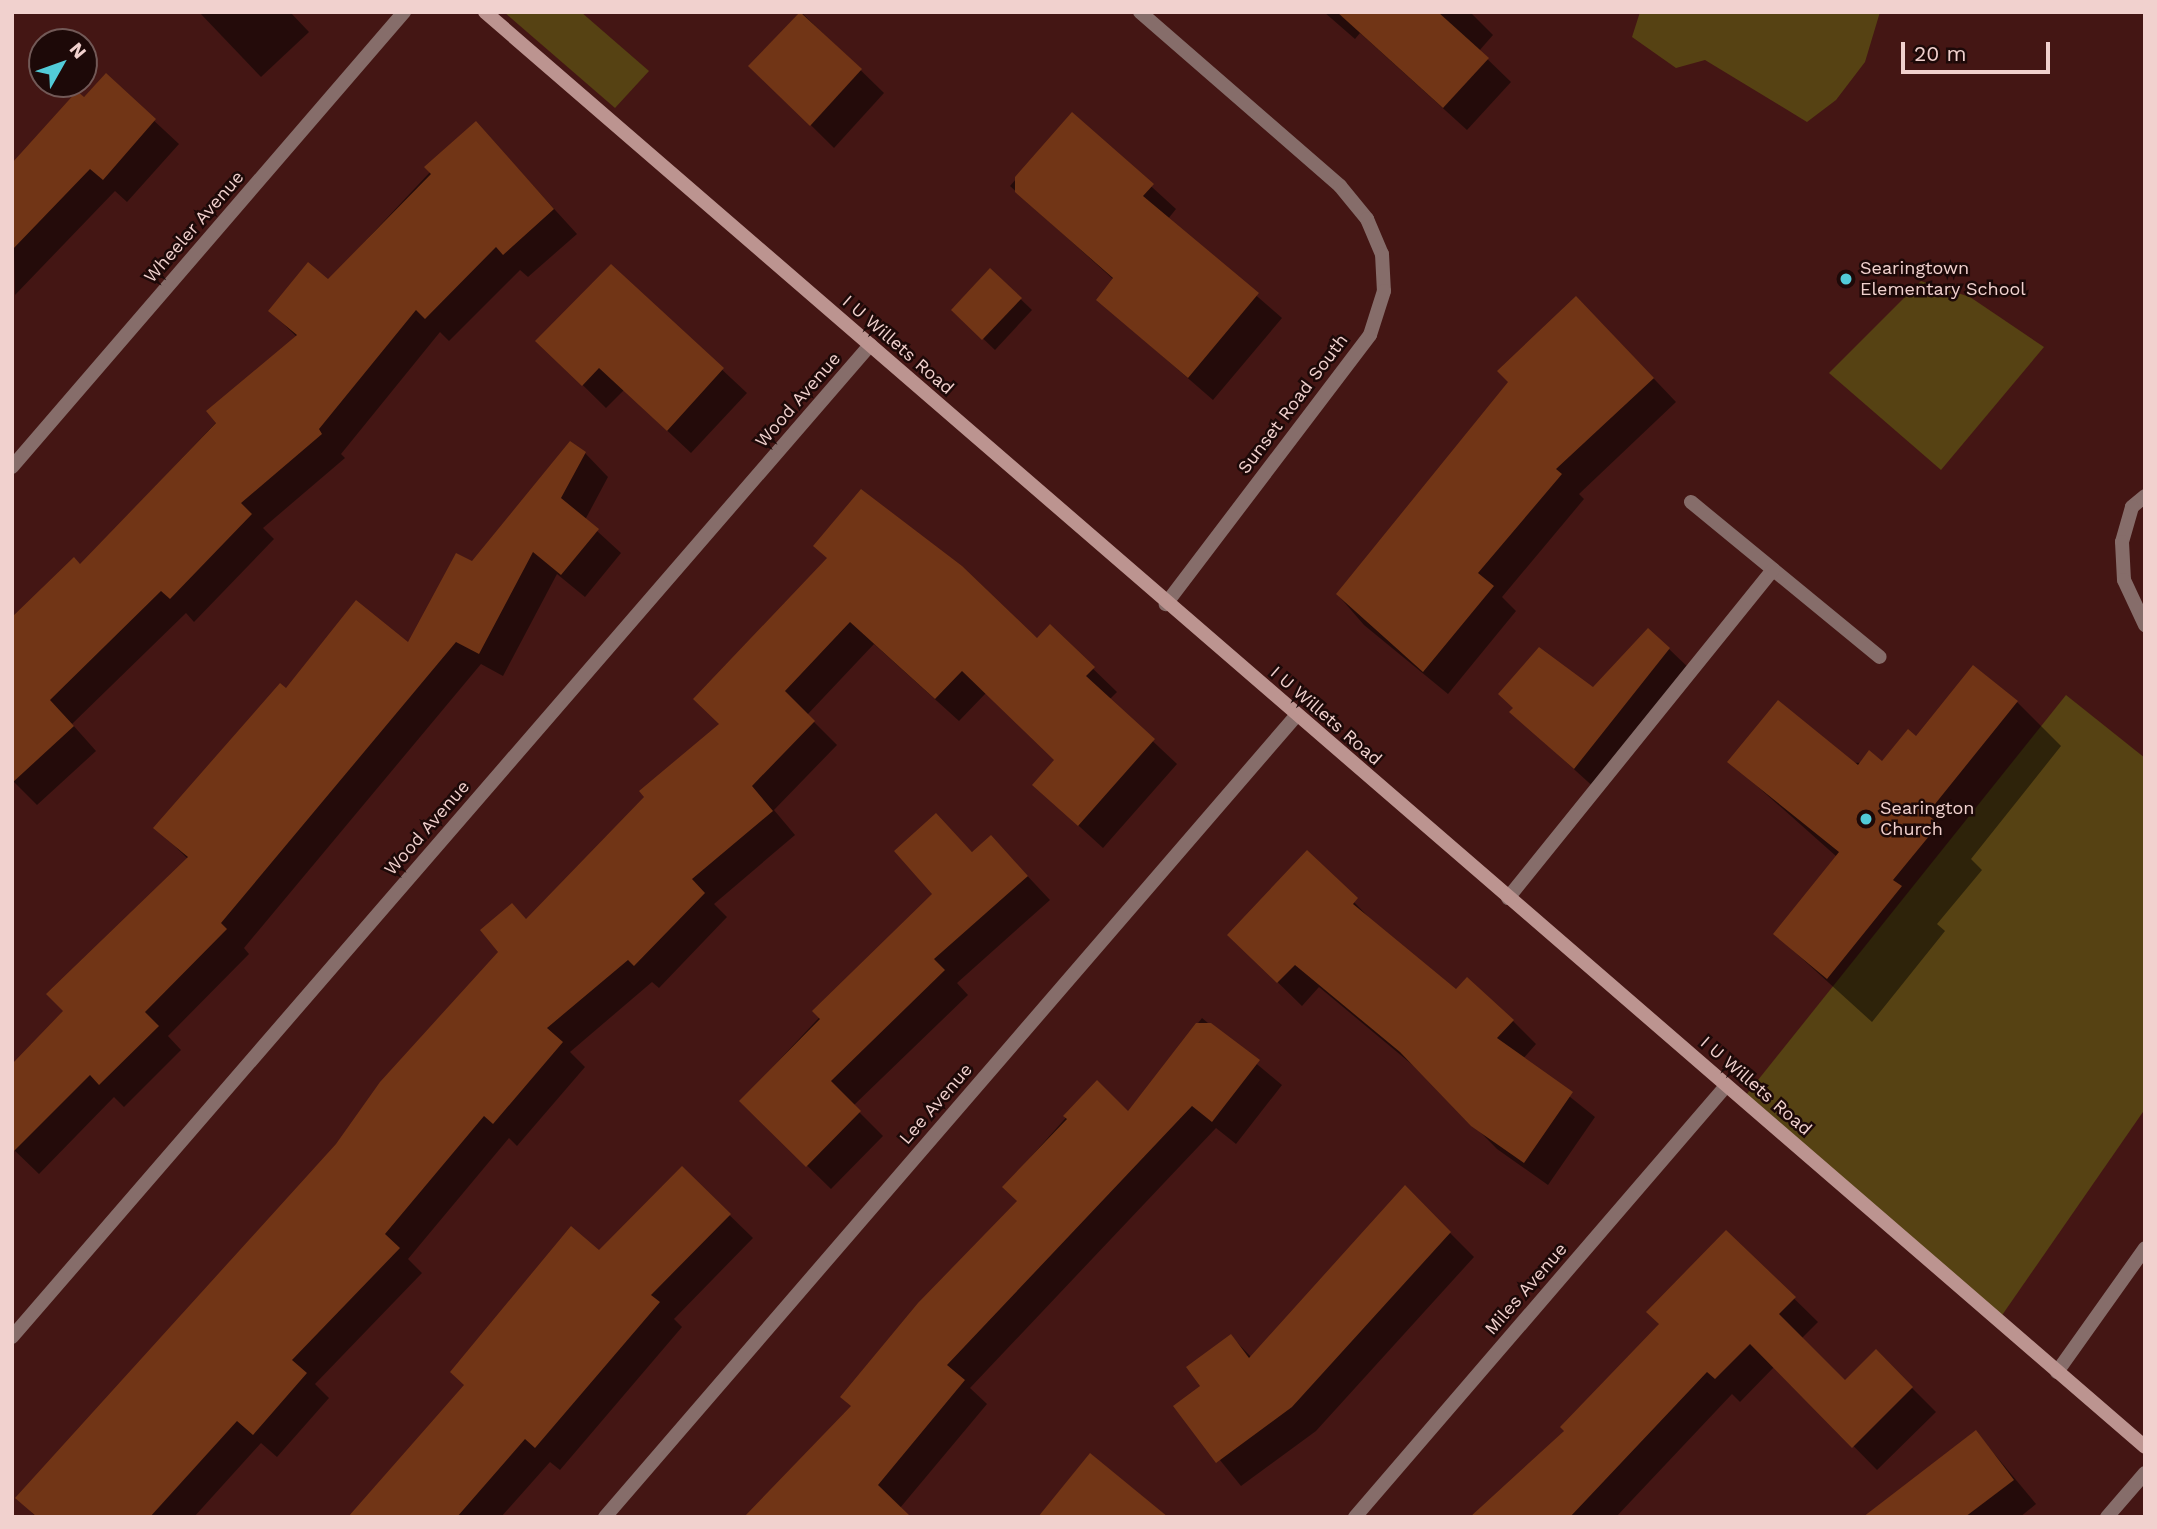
<!DOCTYPE html>
<style>
body{margin:0}
#map{position:relative;width:2157px;height:1529px;overflow:hidden;background:#441614;font-family:"Work Sans",sans-serif}
div>[style]{position:absolute}
.green>*{inset:0;background:#564213}
.shadow>*{inset:0;background:#0007}
.building>*{inset:0;background:#713516}
.service>*{height:14px;margin:-7px;padding:0 7px;transform-origin:7px;border-radius:7px;background:#866d6a}
.minor>*{height:14px;margin:-7px;padding:0 7px;transform-origin:7px;border-radius:7px;background:#866d6a}
.secondary>*{height:14px;margin:-7px;padding:0 7px;transform-origin:7px;border-radius:7px;background:#bc9490}
.dots>*{width:19px;height:19px;translate:-50% -50%;box-sizing:border-box;border:4px solid #1d0908;border-radius:50%}
span{translate:-50% -50%;white-space:nowrap;text-align:center;line-height:1.15;-webkit-text-stroke:5px #1d0908;paint-order:stroke}
.street-label{font-size:18px;color:#f1d1ce}
.poi-label{font-size:18px;color:#f1d1ce}
.left{translate:0 -50%;text-align:left}
.frame{position:absolute;inset:0;border:14px solid #f1d1ce;pointer-events:none}
.north{position:absolute;left:28px;top:28px;width:70px;height:70px;box-sizing:border-box;background:#1d0908;border:2px solid #725957;border-radius:50%;rotate:50deg;font-size:19px;font-weight:700;line-height:28px;text-align:center;color:#f1d1ce}
.north::after{content:'';display:block;margin:auto;width:24px;height:32px;background:#52cbd8;clip-path:polygon(50% 0,100% 100%,50% 72%,0 100%)}
.scale{position:absolute;left:1901px;top:42px;width:149px;height:32px;box-sizing:border-box;border:4px solid #f1d1ce;border-top:0;padding-left:9px;font-size:21px;line-height:24px;white-space:nowrap;color:#f1d1ce;-webkit-text-stroke:5px #1d0908;paint-order:stroke}
</style>
<div id="map">
<div class="green">
<div style="clip-path:polygon(504px 12px,581px 12px,649px 71px,615px 108px)"></div>
<div style="clip-path:polygon(1640px 12px,1880px 12px,1865px 62px,1836px 100px,1807px 122px,1705px 60px,1676px 68px,1632px 37px)"></div>
<div style="clip-path:polygon(1921px 281px,1970px 297px,2044px 347px,1941px 470px,1829px 373px)"></div>
<div style="clip-path:polygon(2066px 695px,2145px 758px,2145px 1109px,1998px 1321px,1742px 1100px)"></div>
</div>
<div class="shadow">
<div style="clip-path:polygon(199px 12px,290px 12px,309px 32px,261px 77px)"></div>
<div style="clip-path:polygon(1324px 12px,1470px 12px,1493px 35px,1479px 51px,1511px 82px,1467px 130px,1360px 33px,1355px 39px)"></div>
<div style="clip-path:polygon(802px 13px,884px 93px,834px 148px,751px 66px)"></div>
<div style="clip-path:polygon(106px 76px,179px 144px,127px 202px,115px 191px,15px 295px,12px 166px)"></div>
<div style="clip-path:polygon(1072px 114px,1176px 209px,1168px 219px,1282px 318px,1213px 400px,1098px 300px,1114px 280px,1010px 186px)"></div>
<div style="clip-path:polygon(476px 123px,577px 234px,528px 277px,520px 270px,449px 341px,440px 332px,341px 454px,345px 458px,263px 528px,274px 539px,194px 622px,186px 613px,72px 724px,96px 751px,37px 805px,12px 780px,80px 566px,297px 337px,270px 311px,328px 281px)"></div>
<div style="clip-path:polygon(611px 266px,747px 393px,691px 453px,624px 390px,606px 408px,538px 341px)"></div>
<div style="clip-path:polygon(990px 270px,1032px 310px,995px 350px,953px 310px)"></div>
<div style="clip-path:polygon(1600px 322px,1676px 402px,1579px 494px,1584px 499px,1502px 597px,1516px 611px,1448px 694px,1364px 625px,1338px 595px,1510px 382px)"></div>
<div style="clip-path:polygon(585px 453px,608px 477px,585px 520px,621px 553px,585px 597px,557px 574px,503px 676px,481px 664px,244px 948px,249px 954px,168px 1036px,181px 1050px,124px 1107px,114px 1097px,39px 1174px,12px 1148px,66px 1011px,188px 859px,156px 828px,286px 691px,409px 644px,473px 564px)"></div>
<div style="clip-path:polygon(828px 559px,1037px 640px,1050px 627px,1117px 692px,1109px 700px,1177px 764px,1103px 848px,1034px 785px,1056px 761px,986px 693px,959px 721px,874px 644px,807px 715px,837px 745px,774px 810px,795px 835px,714px 904px,727px 917px,659px 988px,652px 982px,570px 1052px,585px 1067px,517px 1146px,509px 1138px,408px 1259px,422px 1273px,315px 1384px,329px 1398px,277px 1457px,261px 1443px,194px 1517px,36px 1517px,18px 1498px,337px 1145px,527px 920px,721px 725px)"></div>
<div style="clip-path:polygon(1669px 649px,1693px 672px,1598px 791px,1511px 712px,1593px 690px)"></div>
<div style="clip-path:polygon(2017px 702px,2061px 746px,1971px 859px,1982px 870px,1937px 924px,1945px 931px,1872px 1022px,1775px 934px,1837px 857px,1730px 762px,1882px 763px,1916px 738px)"></div>
<div style="clip-path:polygon(936px 815px,973px 853px,991px 837px,1050px 900px,957px 983px,968px 995px,853px 1106px,883px 1136px,831px 1189px,741px 1101px,935px 894px)"></div>
<div style="clip-path:polygon(1307px 853px,1377px 926px,1456px 991px,1513px 1021px,1536px 1044px,1523px 1059px,1595px 1117px,1548px 1185px,1497px 1149px,1421px 1072px,1319px 987px,1302px 1006px,1253px 958px)"></div>
<div style="clip-path:polygon(1202px 1018px,1282px 1085px,1236px 1144px,1216px 1128px,970px 1388px,987px 1404px,900px 1508px,747px 1517px,853px 1407px,1019px 1201px,1004px 1187px,1097px 1083px,1128px 1113px)"></div>
<div style="clip-path:polygon(682px 1169px,753px 1238px,674px 1319px,682px 1327px,560px 1470px,550px 1462px,501px 1517px,372px 1517px,466px 1386px)"></div>
<div style="clip-path:polygon(1405px 1188px,1474px 1257px,1316px 1431px,1241px 1486px,1176px 1406px,1203px 1387px,1231px 1336px,1252px 1358px)"></div>
<div style="clip-path:polygon(1726px 1232px,1818px 1322px,1801px 1339px,1845px 1383px,1876px 1352px,1936px 1412px,1877px 1470px,1775px 1366px,1740px 1402px,1732px 1394px,1616px 1517px,1486px 1517px,1661px 1325px)"></div>
<div style="clip-path:polygon(1976px 1432px,2036px 1504px,2020px 1517px,1903px 1517px)"></div>
</div>
<div class="building">
<div style="clip-path:polygon(800px 12px,862px 69px,810px 126px,748px 66px)"></div>
<div style="clip-path:polygon(1337px 12px,1438px 12px,1489px 58px,1443px 108px)"></div>
<div style="clip-path:polygon(106px 73px,156px 119px,103px 180px,90px 169px,12px 250px,12px 163px,77px 91px,84px 97px)"></div>
<div style="clip-path:polygon(1072px 112px,1154px 184px,1143px 196px,1259px 293px,1188px 378px,1096px 300px,1113px 278px,1015px 192px,1015px 177px)"></div>
<div style="clip-path:polygon(476px 121px,554px 209px,503px 255px,496px 247px,425px 319px,416px 310px,319px 429px,322px 434px,241px 503px,252px 514px,170px 599px,161px 591px,50px 700px,74px 726px,12px 783px,12px 617px,74px 557px,80px 564px,216px 423px,206px 411px,297px 335px,268px 311px,308px 262px,328px 279px,431px 174px,424px 167px)"></div>
<div style="clip-path:polygon(611px 264px,724px 368px,667px 431px,599px 368px,582px 386px,535px 341px)"></div>
<div style="clip-path:polygon(990px 268px,1022px 298px,982px 340px,951px 310px)"></div>
<div style="clip-path:polygon(1576px 296px,1654px 378px,1556px 469px,1562px 474px,1478px 573px,1494px 586px,1423px 672px,1336px 594px,1508px 382px,1497px 371px)"></div>
<div style="clip-path:polygon(570px 441px,586px 452px,561px 498px,599px 529px,561px 575px,533px 552px,479px 654px,456px 642px,221px 923px,227px 929px,145px 1012px,159px 1026px,99px 1085px,90px 1075px,12px 1153px,12px 1064px,63px 1011px,46px 994px,188px 857px,153px 828px,280px 683px,286px 688px,356px 600px,408px 642px,456px 553px,472px 561px)"></div>
<div style="clip-path:polygon(861px 489px,962px 566px,1037px 638px,1050px 624px,1095px 667px,1086px 676px,1155px 739px,1078px 826px,1032px 785px,1054px 760px,962px 671px,935px 699px,850px 622px,785px 691px,815px 721px,752px 786px,773px 811px,692px 879px,705px 893px,634px 966px,628px 960px,547px 1028px,563px 1042px,493px 1124px,484px 1116px,385px 1234px,400px 1248px,292px 1360px,307px 1373px,253px 1435px,237px 1421px,150px 1517px,37px 1517px,15px 1498px,336px 1144px,380px 1082px,498px 952px,480px 930px,512px 903px,526px 919px,644px 797px,639px 791px,719px 724px,693px 699px,827px 558px,813px 546px)"></div>
<div style="clip-path:polygon(1648px 628px,1670px 648px,1574px 769px,1509px 712px,1513px 708px,1498px 694px,1539px 647px,1593px 687px)"></div>
<div style="clip-path:polygon(1973px 665px,2018px 701px,1927px 814px,1939px 824px,1893px 880px,1902px 886px,1827px 979px,1773px 934px,1839px 852px,1727px 762px,1778px 700px,1858px 765px,1869px 750px,1882px 761px,1908px 729px,1916px 736px)"></div>
<div style="clip-path:polygon(936px 813px,972px 852px,991px 835px,1028px 876px,934px 959px,945px 970px,831px 1081px,861px 1111px,806px 1167px,739px 1101px,820px 1019px,812px 1011px,932px 894px,894px 851px)"></div>
<div style="clip-path:polygon(1307px 850px,1358px 898px,1353px 904px,1456px 989px,1467px 977px,1514px 1020px,1497px 1038px,1573px 1092px,1524px 1163px,1471px 1126px,1400px 1052px,1295px 965px,1277px 983px,1227px 935px)"></div>
<div style="clip-path:polygon(1196px 1023px,1211px 1023px,1260px 1060px,1212px 1122px,1192px 1106px,947px 1365px,965px 1380px,878px 1485px,911px 1517px,744px 1517px,851px 1406px,840px 1397px,918px 1303px,1017px 1201px,1002px 1187px,1067px 1119px,1063px 1116px,1097px 1080px,1128px 1111px)"></div>
<div style="clip-path:polygon(682px 1166px,731px 1214px,651px 1295px,660px 1302px,535px 1448px,525px 1439px,457px 1517px,348px 1517px,464px 1385px,450px 1372px,571px 1226px,599px 1250px)"></div>
<div style="clip-path:polygon(1405px 1185px,1451px 1232px,1292px 1407px,1216px 1463px,1173px 1406px,1200px 1386px,1186px 1367px,1231px 1334px,1249px 1358px)"></div>
<div style="clip-path:polygon(1726px 1230px,1796px 1297px,1779px 1314px,1845px 1380px,1876px 1349px,1913px 1387px,1852px 1448px,1750px 1344px,1715px 1379px,1707px 1372px,1570px 1517px,1470px 1517px,1564px 1431px,1560px 1427px,1659px 1324px,1646px 1312px)"></div>
<div style="clip-path:polygon(1976px 1430px,2014px 1480px,1965px 1517px,1863px 1517px)"></div>
<div style="clip-path:polygon(1090px 1453px,1168px 1517px,1038px 1517px)"></div>
</div>
<div class="service">
<div style="left:2145px;top:496px;width:17px;rotate:140deg"></div>
<div style="left:2132px;top:507px;width:36px;rotate:106deg"></div>
<div style="left:2122px;top:542px;width:38px;rotate:87deg"></div>
<div style="left:2124px;top:580px;width:50px;rotate:65deg"></div>
<div style="left:1691px;top:502px;width:244px;rotate:39.4deg"></div>
<div style="left:1508px;top:898px;width:422px;rotate:-51.1deg"></div>
<div style="left:2057px;top:1372px;width:152px;rotate:-54.6deg"></div>
</div>
<div class="minor">
<div style="left:1140px;top:12px;width:265px;rotate:41deg"></div>
<div style="left:1340px;top:186px;width:43px;rotate:50.7deg"></div>
<div style="left:1367px;top:219px;width:38px;rotate:67deg"></div>
<div style="left:1382px;top:254px;width:37px;rotate:87deg"></div>
<div style="left:1384px;top:291px;width:46px;rotate:107.7deg"></div>
<div style="left:1370px;top:335px;width:338px;rotate:127.2deg"></div>
<div style="left:12px;top:467px;width:601px;rotate:-49.25deg"></div>
<div style="left:12px;top:1337px;width:1312px;rotate:-49.14deg"></div>
<div style="left:605px;top:1517px;width:1058px;rotate:-49.22deg"></div>
<div style="left:1355px;top:1517px;width:569px;rotate:-49.28deg"></div>
<div style="left:2107px;top:1517px;width:58px;rotate:-49.2deg"></div>
</div>
<div class="secondary">
<div style="left:485px;top:12px;width:2194px;rotate:40.84deg"></div>
</div>
<div class="dots">
<div style="left:1846px;top:279px;background:#52cbd8"></div>
<div style="left:1866px;top:819px;background:#52cbd8"></div>
</div>
<div class="street-label">
<span style="left:194px;top:227px;rotate:-49deg">Wheeler Avenue</span>
<span style="left:898px;top:345px;rotate:41deg">I U Willets Road</span>
<span style="left:798px;top:400px;rotate:-49deg">Wood Avenue</span>
<span style="left:1293px;top:404px;rotate:-53deg">Sunset Road South</span>
<span style="left:1326px;top:716px;rotate:41deg">I U Willets Road</span>
<span style="left:427px;top:828px;rotate:-49deg">Wood Avenue</span>
<span style="left:1756px;top:1086px;rotate:41deg">I U Willets Road</span>
<span style="left:936px;top:1104px;rotate:-49deg">Lee Avenue</span>
<span style="left:1526px;top:1289px;rotate:-49deg">Miles Avenue</span>
</div>
<div class="poi-label">
<span class="left" style="left:1860px;top:279px">Searingtown<br>Elementary School</span>
<span class="left" style="left:1880px;top:819px">Searington<br>Church</span>
</div>
<div class="frame"></div>
<div class="north">N</div>
<div class="scale">20 m</div>
</div>
